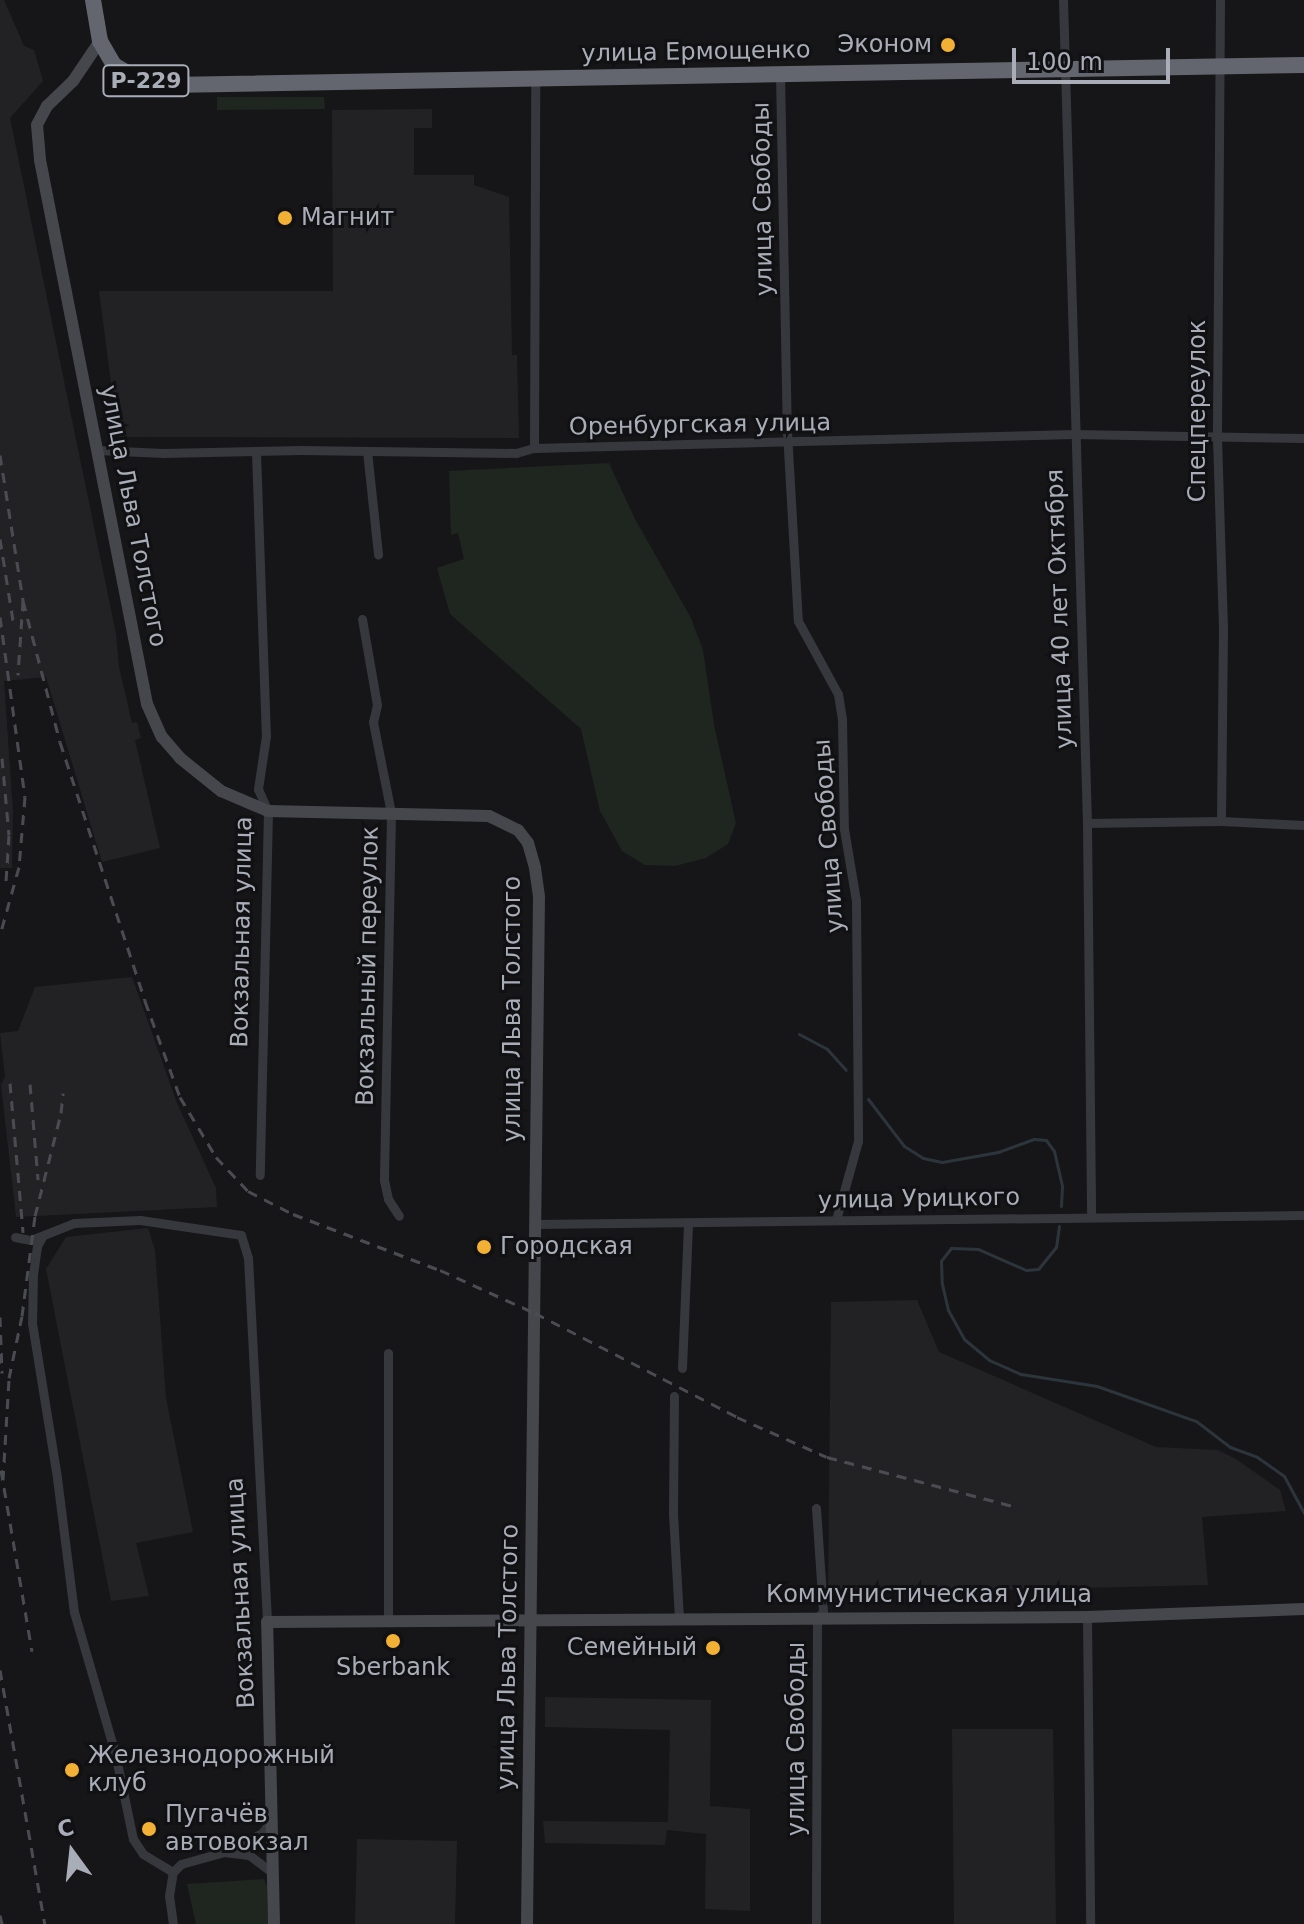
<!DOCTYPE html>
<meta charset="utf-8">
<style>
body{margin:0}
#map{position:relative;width:1304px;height:1924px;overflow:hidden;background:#161618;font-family:"DejaVu Sans",sans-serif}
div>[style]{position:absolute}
.built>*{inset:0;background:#222225}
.green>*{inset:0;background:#1e261f}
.stream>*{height:3px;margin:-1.5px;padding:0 1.5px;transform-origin:1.5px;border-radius:1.5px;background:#2c353c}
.street>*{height:9px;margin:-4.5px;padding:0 4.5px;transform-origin:4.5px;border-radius:4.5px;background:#37383d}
.secondary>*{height:12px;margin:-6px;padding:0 6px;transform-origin:6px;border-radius:6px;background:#45474d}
.highway>*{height:16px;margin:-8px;padding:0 8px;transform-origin:8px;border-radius:8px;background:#63666e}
.rail>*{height:3px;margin-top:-1.5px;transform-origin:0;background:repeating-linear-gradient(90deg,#4a4c52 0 10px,transparent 0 18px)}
.dots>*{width:22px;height:22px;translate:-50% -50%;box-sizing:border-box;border:4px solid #111113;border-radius:50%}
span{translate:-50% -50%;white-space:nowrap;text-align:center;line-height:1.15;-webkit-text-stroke:6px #111113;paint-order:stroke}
.shield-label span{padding:2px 6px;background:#111113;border:2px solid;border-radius:6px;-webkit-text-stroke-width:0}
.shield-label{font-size:22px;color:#a8adb8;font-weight:700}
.poi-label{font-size:24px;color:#a8adb8}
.right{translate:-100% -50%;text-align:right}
.left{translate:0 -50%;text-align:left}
.street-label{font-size:24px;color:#a8adb8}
.north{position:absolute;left:32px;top:1812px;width:80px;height:80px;-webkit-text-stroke:6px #111113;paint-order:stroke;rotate:345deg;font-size:22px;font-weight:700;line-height:32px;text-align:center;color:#a8adb8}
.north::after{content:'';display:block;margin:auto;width:28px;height:36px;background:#a8adb8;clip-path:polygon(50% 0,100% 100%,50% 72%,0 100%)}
.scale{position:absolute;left:1012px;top:48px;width:158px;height:36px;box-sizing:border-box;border:4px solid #a8adb8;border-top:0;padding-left:10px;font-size:24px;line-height:28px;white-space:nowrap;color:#a8adb8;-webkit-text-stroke:6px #111113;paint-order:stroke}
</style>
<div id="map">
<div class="built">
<div style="clip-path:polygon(0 0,4px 0,24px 46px,34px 50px,43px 81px,10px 118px,116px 634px,119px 667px,132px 723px,137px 722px,141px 738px,135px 740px,160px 848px,102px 862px,46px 677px,4px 681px,13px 811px,12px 868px,0 868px)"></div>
<div style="clip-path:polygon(432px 109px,432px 128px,414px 128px,414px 175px,474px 175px,474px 185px,509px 197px,512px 355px,517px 355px,519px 438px,118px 437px,99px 291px,333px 291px,332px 110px)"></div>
<div style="clip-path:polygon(132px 977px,177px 1103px,216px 1188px,217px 1207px,16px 1217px,1px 1085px,5px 1077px,0 1033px,18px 1031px,35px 987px)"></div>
<div style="clip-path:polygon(148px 1228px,155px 1250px,166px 1398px,193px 1532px,136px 1543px,149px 1596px,111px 1601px,46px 1269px,66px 1237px)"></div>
<div style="clip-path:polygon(917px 1300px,939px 1352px,1156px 1447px,1218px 1450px,1236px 1459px,1280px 1490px,1286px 1511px,1202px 1517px,1208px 1585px,828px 1594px,831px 1302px)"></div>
<div style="clip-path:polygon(545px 1697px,711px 1700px,710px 1806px,750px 1809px,750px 1911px,705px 1909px,706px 1834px,667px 1830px,665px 1845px,545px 1843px,543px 1821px,668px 1822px,670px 1730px,545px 1727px)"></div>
<div style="clip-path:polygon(952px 1729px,1053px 1729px,1056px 1924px,954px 1924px)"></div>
<div style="clip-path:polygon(357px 1839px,457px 1841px,455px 1924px,355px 1924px)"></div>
</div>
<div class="green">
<div style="clip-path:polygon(217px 97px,324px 97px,325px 109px,217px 110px)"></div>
<div style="clip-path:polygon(609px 463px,635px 519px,691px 618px,703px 650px,714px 725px,736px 823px,728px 844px,706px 858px,675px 866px,645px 865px,622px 851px,600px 811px,581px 729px,450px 614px,437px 568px,464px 559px,458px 533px,451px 535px,449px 471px)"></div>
<div style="clip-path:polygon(264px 1879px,267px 1886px,268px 1924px,196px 1924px,187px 1884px)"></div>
</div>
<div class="stream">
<div style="left:799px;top:1034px;width:32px;rotate:28deg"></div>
<div style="left:827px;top:1049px;width:28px;rotate:48deg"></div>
<div style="left:868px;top:1099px;width:59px;rotate:52.5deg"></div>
<div style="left:904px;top:1146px;width:22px;rotate:32deg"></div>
<div style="left:923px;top:1158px;width:19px;rotate:12deg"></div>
<div style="left:942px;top:1162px;width:57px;rotate:-10.1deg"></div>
<div style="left:998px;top:1152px;width:38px;rotate:-20deg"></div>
<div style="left:1034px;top:1139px;width:12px;rotate:5deg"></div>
<div style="left:1046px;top:1140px;width:14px;rotate:54deg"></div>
<div style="left:1054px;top:1151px;width:37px;rotate:77deg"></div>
<div style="left:1062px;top:1187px;width:19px;rotate:93deg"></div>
<div style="left:1059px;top:1226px;width:21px;rotate:98deg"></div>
<div style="left:1056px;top:1247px;width:28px;rotate:129deg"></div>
<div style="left:1038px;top:1269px;width:12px;rotate:175deg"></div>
<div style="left:1026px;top:1270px;width:52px;rotate:-156.4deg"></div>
<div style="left:978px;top:1249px;width:27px;rotate:-178deg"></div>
<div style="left:951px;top:1248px;width:16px;rotate:128deg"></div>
<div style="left:941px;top:1261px;width:23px;rotate:88deg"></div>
<div style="left:942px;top:1284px;width:27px;rotate:77deg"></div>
<div style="left:948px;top:1310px;width:33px;rotate:61deg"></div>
<div style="left:964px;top:1339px;width:33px;rotate:40deg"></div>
<div style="left:989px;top:1360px;width:35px;rotate:24deg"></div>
<div style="left:1021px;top:1374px;width:77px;rotate:9deg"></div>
<div style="left:1097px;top:1386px;width:105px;rotate:19.5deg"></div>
<div style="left:1196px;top:1421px;width:43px;rotate:37.4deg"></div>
<div style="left:1230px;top:1447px;width:29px;rotate:20deg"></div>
<div style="left:1257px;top:1457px;width:33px;rotate:35deg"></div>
<div style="left:1284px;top:1476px;width:42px;rotate:61.6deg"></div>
</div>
<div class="street">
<div style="left:1063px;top:0;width:823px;rotate:88.33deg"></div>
<div style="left:1087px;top:823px;width:394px;rotate:89.4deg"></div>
<div style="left:1220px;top:0;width:438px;rotate:90.4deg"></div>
<div style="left:1217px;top:438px;width:189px;rotate:88.2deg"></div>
<div style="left:1223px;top:627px;width:194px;rotate:90.6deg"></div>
<div style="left:780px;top:74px;width:358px;rotate:88.9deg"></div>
<div style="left:787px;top:432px;width:189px;rotate:86.7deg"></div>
<div style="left:798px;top:621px;width:83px;rotate:61.3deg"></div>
<div style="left:838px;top:694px;width:25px;rotate:81deg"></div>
<div style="left:842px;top:719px;width:110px;rotate:89deg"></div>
<div style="left:844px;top:829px;width:73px;rotate:80.5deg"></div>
<div style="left:856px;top:901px;width:240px;rotate:89.5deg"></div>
<div style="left:858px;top:1141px;width:82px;rotate:105.6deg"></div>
<div style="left:534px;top:448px;width:369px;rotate:-89.8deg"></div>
<div style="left:98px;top:450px;width:65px;rotate:2.6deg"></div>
<div style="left:163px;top:453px;width:139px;rotate:-1.2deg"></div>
<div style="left:302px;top:450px;width:214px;rotate:0.8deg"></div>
<div style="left:516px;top:453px;width:19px;rotate:-16deg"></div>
<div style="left:534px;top:448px;width:540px;rotate:-1.49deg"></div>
<div style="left:1074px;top:434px;width:230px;rotate:1deg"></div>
<div style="left:367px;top:451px;width:104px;rotate:83.9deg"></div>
<div style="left:256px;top:452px;width:284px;rotate:88deg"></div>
<div style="left:266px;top:736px;width:54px;rotate:98.6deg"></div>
<div style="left:258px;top:789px;width:24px;rotate:66deg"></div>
<div style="left:268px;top:811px;width:364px;rotate:91.3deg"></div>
<div style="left:362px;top:619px;width:87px;rotate:80.1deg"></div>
<div style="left:377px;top:705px;width:17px;rotate:103deg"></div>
<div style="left:373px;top:722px;width:93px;rotate:78.8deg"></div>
<div style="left:391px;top:813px;width:367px;rotate:91.1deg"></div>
<div style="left:384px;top:1180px;width:19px;rotate:78deg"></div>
<div style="left:388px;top:1199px;width:20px;rotate:57deg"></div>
<div style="left:1087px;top:823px;width:134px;rotate:-0.9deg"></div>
<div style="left:1221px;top:821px;width:83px;rotate:2.8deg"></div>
<div style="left:535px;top:1224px;width:769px;rotate:-0.67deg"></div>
<div style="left:15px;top:1237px;width:16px;rotate:11deg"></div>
<div style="left:31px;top:1240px;width:46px;rotate:-21.6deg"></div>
<div style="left:74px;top:1223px;width:66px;rotate:-2.6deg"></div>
<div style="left:140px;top:1220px;width:102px;rotate:8.4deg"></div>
<div style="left:241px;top:1235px;width:24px;rotate:73deg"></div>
<div style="left:248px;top:1258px;width:364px;rotate:87deg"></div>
<div style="left:42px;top:1237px;width:10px;rotate:119deg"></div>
<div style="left:37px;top:1246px;width:27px;rotate:98deg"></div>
<div style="left:33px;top:1273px;width:50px;rotate:91.1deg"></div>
<div style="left:32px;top:1323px;width:157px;rotate:80.8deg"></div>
<div style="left:57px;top:1478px;width:135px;rotate:82.8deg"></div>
<div style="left:74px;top:1612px;width:147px;rotate:73.8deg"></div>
<div style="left:115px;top:1753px;width:88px;rotate:78.2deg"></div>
<div style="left:133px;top:1839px;width:18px;rotate:56deg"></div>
<div style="left:143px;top:1854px;width:35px;rotate:31deg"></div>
<div style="left:388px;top:1353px;width:267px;rotate:90deg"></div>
<div style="left:682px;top:1368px;width:146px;rotate:-87.6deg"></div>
<div style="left:674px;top:1396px;width:118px;rotate:90.5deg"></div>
<div style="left:673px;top:1514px;width:105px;rotate:86.7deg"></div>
<div style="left:816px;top:1508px;width:104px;rotate:86.1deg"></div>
<div style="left:823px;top:1612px;width:8px;rotate:135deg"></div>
<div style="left:817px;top:1618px;width:306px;rotate:90.2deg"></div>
<div style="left:1087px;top:1617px;width:307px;rotate:89.4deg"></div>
<div style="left:225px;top:1852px;width:42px;rotate:-27.2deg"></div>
<div style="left:262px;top:1833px;width:15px;rotate:-53deg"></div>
<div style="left:173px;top:1924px;width:28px;rotate:-98deg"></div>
<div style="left:169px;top:1896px;width:24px;rotate:-81deg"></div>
<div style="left:173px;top:1872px;width:11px;rotate:-45deg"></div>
<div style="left:181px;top:1864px;width:45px;rotate:-15.6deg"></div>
<div style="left:224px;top:1852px;width:25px;rotate:7deg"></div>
<div style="left:249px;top:1855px;width:30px;rotate:37deg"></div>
</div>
<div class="secondary">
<div style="left:100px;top:41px;width:48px;rotate:124deg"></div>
<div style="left:73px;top:81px;width:36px;rotate:136deg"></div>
<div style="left:47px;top:106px;width:21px;rotate:118deg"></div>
<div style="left:37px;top:125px;width:35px;rotate:85deg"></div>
<div style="left:40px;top:160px;width:554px;rotate:78.87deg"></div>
<div style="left:147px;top:704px;width:36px;rotate:66deg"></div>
<div style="left:162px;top:737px;width:28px;rotate:49deg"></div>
<div style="left:180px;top:758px;width:53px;rotate:38.8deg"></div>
<div style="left:221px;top:791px;width:51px;rotate:23.1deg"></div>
<div style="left:268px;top:811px;width:221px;rotate:1.3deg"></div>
<div style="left:489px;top:816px;width:32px;rotate:26deg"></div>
<div style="left:518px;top:830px;width:16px;rotate:52deg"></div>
<div style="left:528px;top:843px;width:26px;rotate:74deg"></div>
<div style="left:535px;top:868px;width:30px;rotate:82deg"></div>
<div style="left:539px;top:898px;width:1026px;rotate:90.67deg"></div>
<div style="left:274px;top:1924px;width:302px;rotate:-91.3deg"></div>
<div style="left:267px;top:1622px;width:820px;rotate:-0.35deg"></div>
<div style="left:1087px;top:1617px;width:217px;rotate:-2.1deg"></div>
</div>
<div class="highway">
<div style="left:93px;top:0;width:42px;rotate:80.3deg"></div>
<div style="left:100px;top:41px;width:28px;rotate:60deg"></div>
<div style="left:114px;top:65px;width:26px;rotate:31deg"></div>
<div style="left:136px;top:78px;width:35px;rotate:12deg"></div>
<div style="left:170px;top:85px;width:1134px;rotate:-1.01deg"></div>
</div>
<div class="rail">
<div style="left:0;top:455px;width:148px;rotate:81deg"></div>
<div style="left:23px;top:601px;width:74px;rotate:93.9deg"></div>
<div style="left:0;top:539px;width:88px;rotate:80.9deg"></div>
<div style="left:23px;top:601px;width:146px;rotate:75.3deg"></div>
<div style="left:60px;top:742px;width:273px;rotate:71.8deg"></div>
<div style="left:145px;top:1001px;width:102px;rotate:70deg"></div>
<div style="left:180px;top:1097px;width:70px;rotate:59deg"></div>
<div style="left:216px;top:1157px;width:47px;rotate:46.7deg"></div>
<div style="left:248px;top:1191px;width:51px;rotate:27.1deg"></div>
<div style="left:293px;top:1214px;width:157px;rotate:20.9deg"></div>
<div style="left:440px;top:1270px;width:104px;rotate:24.4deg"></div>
<div style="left:535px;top:1313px;width:227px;rotate:27.2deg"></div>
<div style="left:737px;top:1417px;width:98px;rotate:24deg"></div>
<div style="left:827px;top:1457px;width:191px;rotate:14.8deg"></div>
<div style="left:0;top:617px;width:182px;rotate:82.1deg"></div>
<div style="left:25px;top:797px;width:70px;rotate:94.9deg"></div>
<div style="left:19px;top:867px;width:71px;rotate:105.6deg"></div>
<div style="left:2px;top:758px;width:77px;rotate:84.8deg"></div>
<div style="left:9px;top:835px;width:46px;rotate:93.7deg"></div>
<div style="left:10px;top:1083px;width:150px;rotate:85deg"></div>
<div style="left:30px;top:1084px;width:96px;rotate:85.2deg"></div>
<div style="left:0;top:1317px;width:56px;rotate:88deg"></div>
<div style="left:1px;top:1470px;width:184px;rotate:80.3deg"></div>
<div style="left:3px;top:1480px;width:102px;rotate:-86.6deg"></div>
<div style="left:9px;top:1378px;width:63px;rotate:-78.2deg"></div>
<div style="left:22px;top:1316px;width:101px;rotate:-82.6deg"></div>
<div style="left:35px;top:1216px;width:106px;rotate:-75.8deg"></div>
<div style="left:61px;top:1113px;width:20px;rotate:-84deg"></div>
<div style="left:0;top:1670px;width:258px;rotate:80deg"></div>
<div style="left:0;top:1915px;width:9px;rotate:77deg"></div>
</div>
<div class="dots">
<div style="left:948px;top:45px;background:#f2b134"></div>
<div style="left:285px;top:218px;background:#f2b134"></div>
<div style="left:484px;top:1247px;background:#f2b134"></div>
<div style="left:393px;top:1641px;background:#f2b134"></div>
<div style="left:713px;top:1648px;background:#f2b134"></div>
<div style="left:72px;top:1770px;background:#f2b134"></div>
<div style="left:149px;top:1829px;background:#f2b134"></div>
</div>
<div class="shield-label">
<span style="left:146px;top:81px">Р-229</span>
</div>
<div class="poi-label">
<span class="right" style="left:932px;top:45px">Эконом</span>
<span class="left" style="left:301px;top:218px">Магнит</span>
<span class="left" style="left:500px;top:1247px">Городская</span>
<span class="right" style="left:697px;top:1648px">Семейный</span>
<span style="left:393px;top:1668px">Sberbank</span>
<span class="left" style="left:88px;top:1770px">Железнодорожный<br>клуб</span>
<span class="left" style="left:165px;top:1829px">Пугачёв<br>автовокзал</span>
</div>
<div class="street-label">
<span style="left:696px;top:52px;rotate:-1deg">улица Ермощенко</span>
<span style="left:763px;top:199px;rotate:-91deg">улица Свободы</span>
<span style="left:1198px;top:411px;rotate:-90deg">Спецпереулок</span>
<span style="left:700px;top:425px;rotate:-1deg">Оренбургская улица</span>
<span style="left:133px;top:516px;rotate:79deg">улица Льва Толстого</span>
<span style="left:1060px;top:609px;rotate:-92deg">улица 40 лет Октября</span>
<span style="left:829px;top:836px;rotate:-94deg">улица Свободы</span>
<span style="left:242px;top:932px;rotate:-89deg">Вокзальная улица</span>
<span style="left:368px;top:966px;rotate:-89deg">Вокзальный переулок</span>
<span style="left:513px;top:1009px;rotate:-90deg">улица Льва Толстого</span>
<span style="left:919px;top:1199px;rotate:-1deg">улица Урицкого</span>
<span style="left:241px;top:1593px;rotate:-93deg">Вокзальная улица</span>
<span style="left:929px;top:1595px">Коммунистическая улица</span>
<span style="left:508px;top:1657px;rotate:-89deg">улица Льва Толстого</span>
<span style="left:797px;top:1739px;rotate:-90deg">улица Свободы</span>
</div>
<div class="north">С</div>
<div class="scale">100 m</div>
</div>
